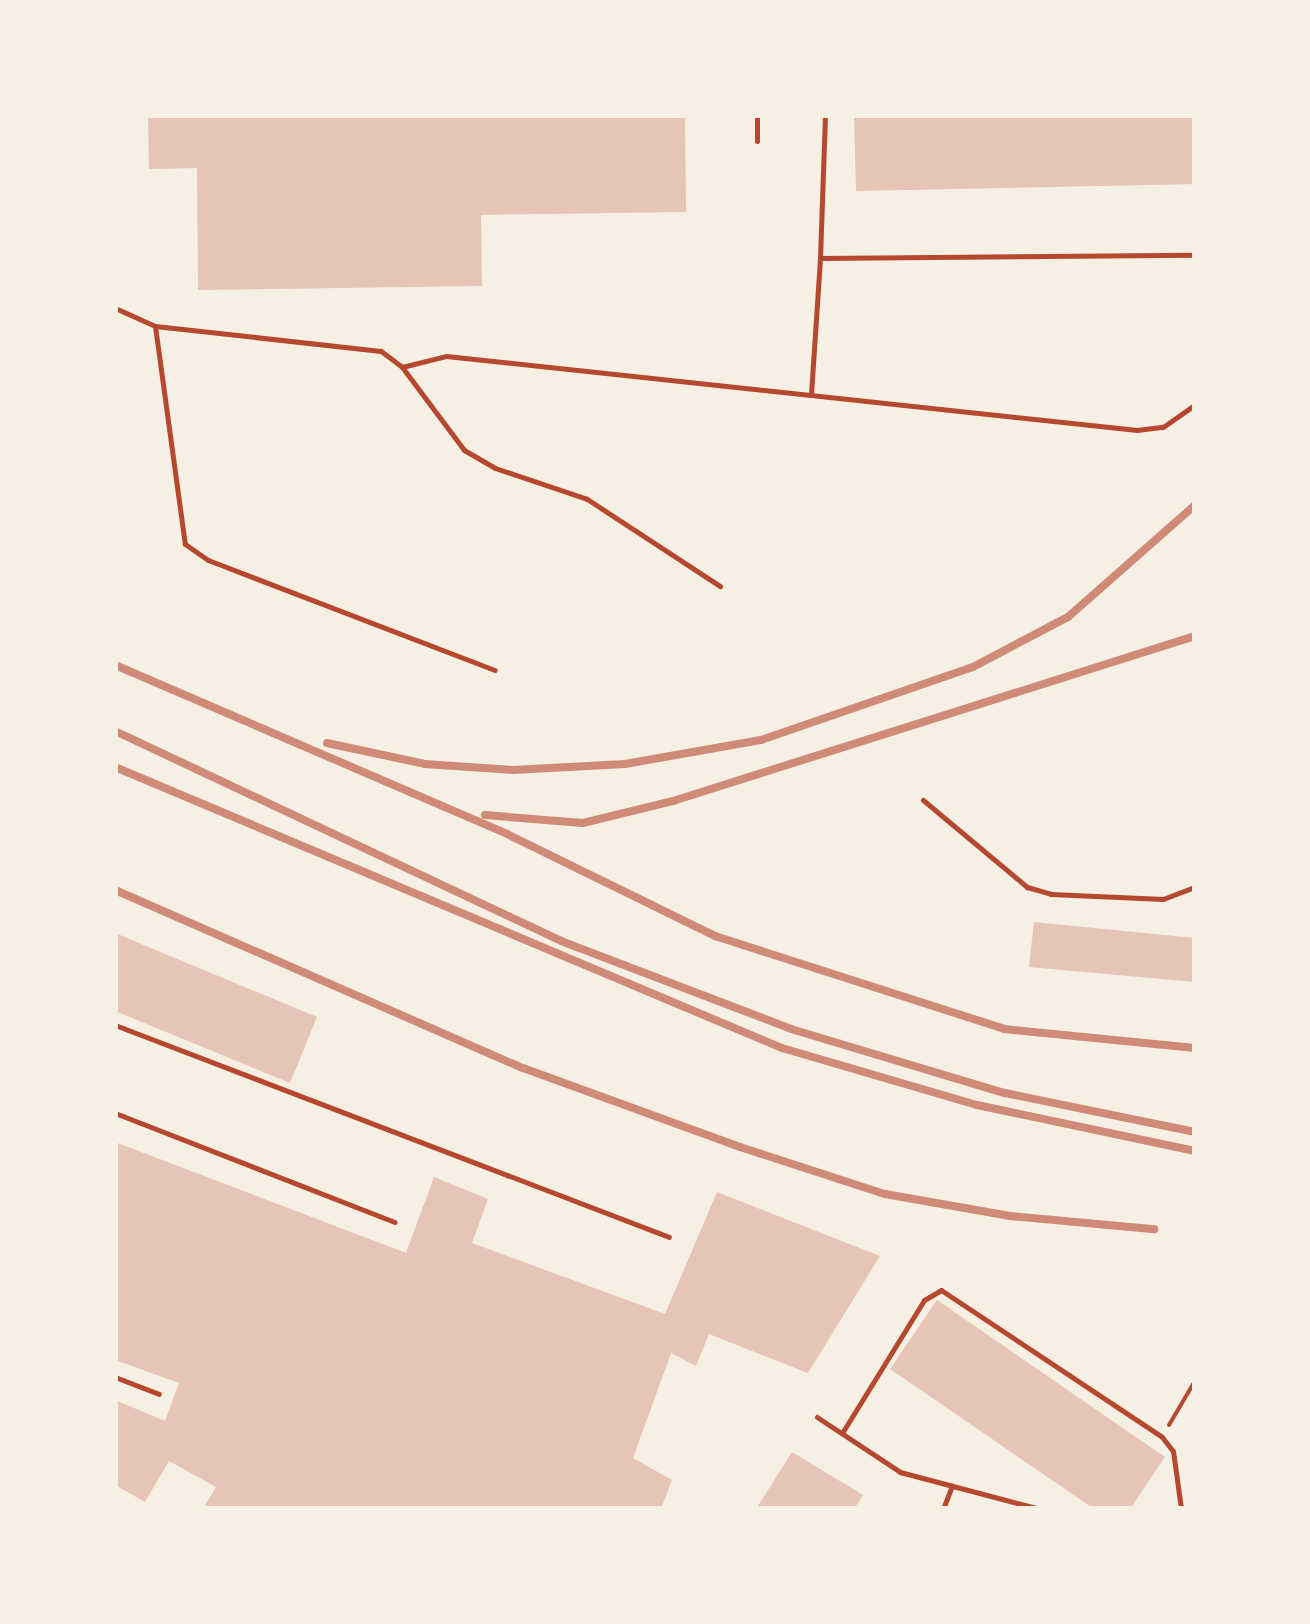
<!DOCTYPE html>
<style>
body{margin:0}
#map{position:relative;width:1310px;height:1624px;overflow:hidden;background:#f6efe4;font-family:"Archivo Narrow",sans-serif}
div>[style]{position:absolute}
.building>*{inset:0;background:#e6c5b7}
.path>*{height:4px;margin:-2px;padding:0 2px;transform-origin:2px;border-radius:2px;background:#b5482f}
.service>*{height:5px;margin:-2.5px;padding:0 2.5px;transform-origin:2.5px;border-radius:2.5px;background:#b5482f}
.rail>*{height:8px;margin:-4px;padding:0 4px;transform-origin:4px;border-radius:4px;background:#cf8b77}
span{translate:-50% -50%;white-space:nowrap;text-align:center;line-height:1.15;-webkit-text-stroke:10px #f6efe4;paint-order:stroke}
.frame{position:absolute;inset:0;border:118px solid #f6efe4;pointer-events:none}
</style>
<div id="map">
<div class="building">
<div style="clip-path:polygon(148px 115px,685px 115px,686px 212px,481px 215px,482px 286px,198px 290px,197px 168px,149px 169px)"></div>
<div style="clip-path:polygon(854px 115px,1195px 115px,1195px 184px,856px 191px)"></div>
<div style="clip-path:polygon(1034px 922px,1195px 938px,1195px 982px,1029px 967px)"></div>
<div style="clip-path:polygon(115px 933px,317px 1017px,290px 1083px,115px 1011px)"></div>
<div style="clip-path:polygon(115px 1142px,406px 1253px,434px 1177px,488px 1199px,472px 1243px,665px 1314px,717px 1192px,880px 1256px,808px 1373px,709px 1334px,696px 1366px,671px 1353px,633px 1458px,672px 1480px,661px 1509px,203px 1509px,216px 1487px,169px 1461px,145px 1502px,115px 1485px,115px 1400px,165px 1421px,179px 1383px,115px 1360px)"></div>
<div style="clip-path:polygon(937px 1300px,1165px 1457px,1130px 1509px,1094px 1509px,890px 1369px)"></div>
<div style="clip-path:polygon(792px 1452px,863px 1495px,854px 1509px,756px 1509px)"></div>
</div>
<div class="path">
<div style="left:1169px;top:1425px;width:51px;rotate:-59.4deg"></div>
</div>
<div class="service">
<div style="left:825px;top:115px;width:143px;rotate:92deg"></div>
<div style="left:820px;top:258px;width:375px;rotate:-0.5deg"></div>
<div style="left:757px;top:141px;width:26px;rotate:-90deg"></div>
<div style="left:115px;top:308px;width:44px;rotate:24.2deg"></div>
<div style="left:155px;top:326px;width:227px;rotate:6.3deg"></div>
<div style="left:381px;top:351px;width:26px;rotate:37deg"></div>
<div style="left:402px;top:367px;width:104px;rotate:53.2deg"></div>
<div style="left:464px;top:450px;width:36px;rotate:30deg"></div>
<div style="left:495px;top:468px;width:97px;rotate:18.6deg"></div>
<div style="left:587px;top:499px;width:159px;rotate:33.2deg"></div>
<div style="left:155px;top:326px;width:220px;rotate:82.2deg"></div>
<div style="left:185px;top:544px;width:28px;rotate:35deg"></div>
<div style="left:208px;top:560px;width:307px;rotate:21deg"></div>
<div style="left:402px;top:367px;width:45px;rotate:-14deg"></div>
<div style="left:446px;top:356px;width:695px;rotate:6.11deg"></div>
<div style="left:1137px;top:430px;width:26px;rotate:-7deg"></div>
<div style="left:1163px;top:427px;width:39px;rotate:-35deg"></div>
<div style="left:811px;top:394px;width:136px;rotate:-86.2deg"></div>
<div style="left:923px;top:800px;width:136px;rotate:39.9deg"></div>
<div style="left:1027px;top:887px;width:25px;rotate:16deg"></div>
<div style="left:1051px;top:894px;width:112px;rotate:2.6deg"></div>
<div style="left:1163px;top:899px;width:34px;rotate:-21deg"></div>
<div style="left:115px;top:1025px;width:593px;rotate:20.94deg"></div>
<div style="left:115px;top:1113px;width:300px;rotate:21.3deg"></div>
<div style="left:115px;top:1377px;width:47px;rotate:21.1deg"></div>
<div style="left:817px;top:1417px;width:100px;rotate:33.5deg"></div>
<div style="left:900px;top:1472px;width:145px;rotate:14.8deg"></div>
<div style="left:842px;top:1433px;width:156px;rotate:-58.3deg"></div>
<div style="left:924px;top:1300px;width:20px;rotate:-30deg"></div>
<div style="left:941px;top:1290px;width:265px;rotate:33.6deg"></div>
<div style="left:1162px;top:1437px;width:18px;rotate:52deg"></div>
<div style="left:1173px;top:1451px;width:59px;rotate:82.1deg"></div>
<div style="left:943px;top:1509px;width:25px;rotate:-69deg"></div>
</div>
<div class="rail">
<div style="left:115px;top:665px;width:427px;rotate:23.3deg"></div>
<div style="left:507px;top:834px;width:232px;rotate:26.1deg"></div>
<div style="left:715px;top:936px;width:304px;rotate:17.8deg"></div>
<div style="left:1004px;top:1029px;width:192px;rotate:5.7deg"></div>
<div style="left:115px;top:731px;width:493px;rotate:25.2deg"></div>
<div style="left:561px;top:941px;width:246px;rotate:20.9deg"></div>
<div style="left:791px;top:1029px;width:223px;rotate:16.7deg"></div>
<div style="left:1005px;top:1093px;width:194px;rotate:11.6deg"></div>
<div style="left:327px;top:743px;width:100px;rotate:12.1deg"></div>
<div style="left:425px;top:764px;width:88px;rotate:3.9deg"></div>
<div style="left:513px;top:770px;width:112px;rotate:-3.1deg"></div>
<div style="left:625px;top:764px;width:138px;rotate:-10deg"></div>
<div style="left:761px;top:740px;width:224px;rotate:-19deg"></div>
<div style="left:973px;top:667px;width:107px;rotate:-27.8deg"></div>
<div style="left:1068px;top:617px;width:169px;rotate:-41.4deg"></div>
<div style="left:115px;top:767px;width:724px;rotate:22.85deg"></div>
<div style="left:782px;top:1048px;width:203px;rotate:16.3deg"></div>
<div style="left:977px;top:1105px;width:223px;rotate:11.9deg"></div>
<div style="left:485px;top:815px;width:98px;rotate:4.7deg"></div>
<div style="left:583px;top:823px;width:93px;rotate:-13.7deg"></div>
<div style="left:673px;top:801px;width:547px;rotate:-17.54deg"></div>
<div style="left:115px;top:890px;width:445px;rotate:23.6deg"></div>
<div style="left:523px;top:1068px;width:231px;rotate:20deg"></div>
<div style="left:740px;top:1147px;width:152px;rotate:18deg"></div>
<div style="left:885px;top:1194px;width:127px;rotate:10deg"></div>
<div style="left:1010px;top:1216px;width:145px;rotate:5.2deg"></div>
</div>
<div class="frame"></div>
</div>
